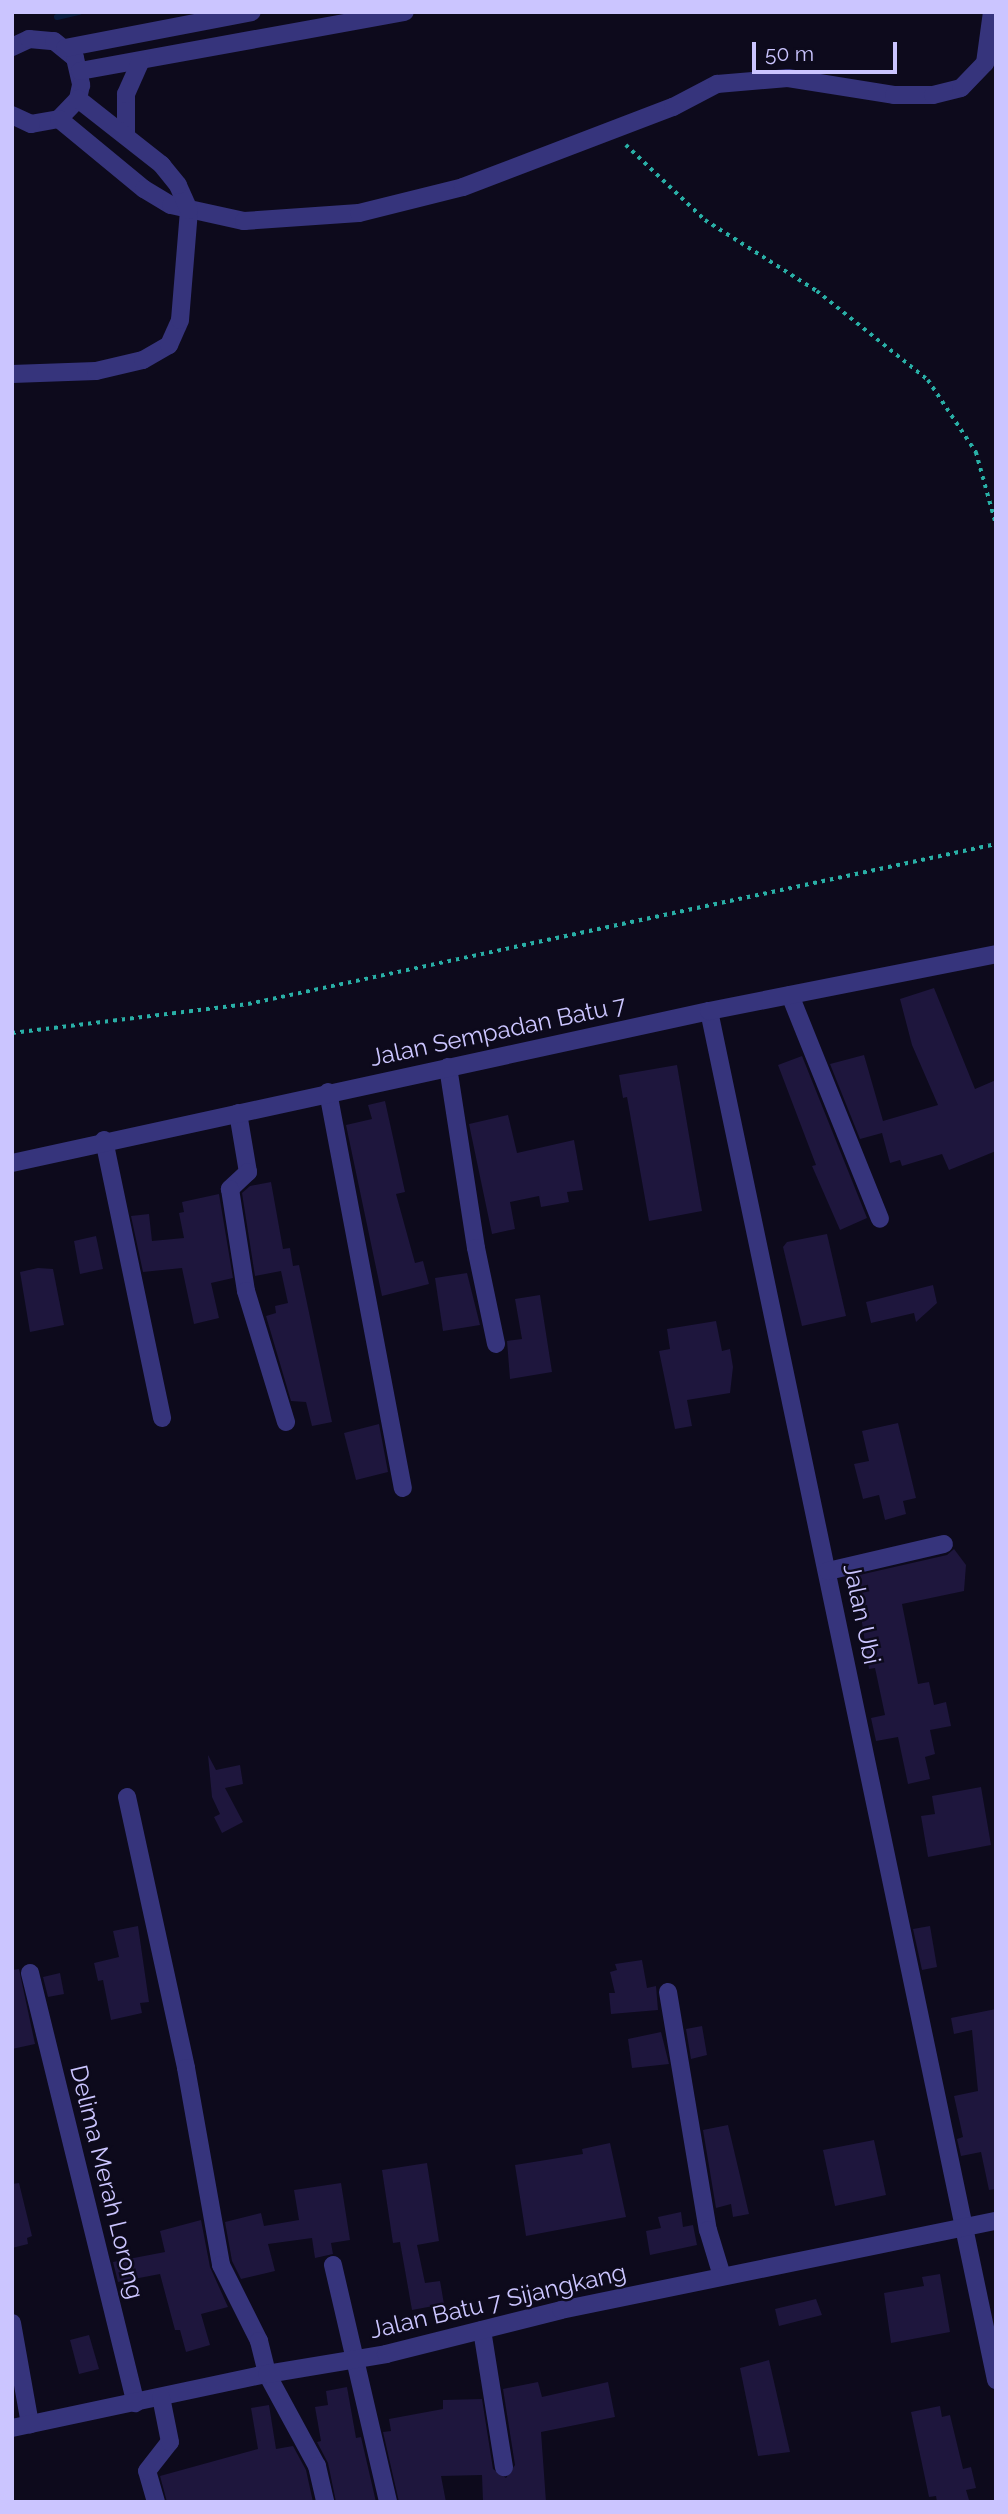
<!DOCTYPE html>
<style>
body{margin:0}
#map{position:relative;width:1008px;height:2514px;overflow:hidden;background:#0d0a1c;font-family:Raleway,sans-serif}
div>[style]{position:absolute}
.stream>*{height:6px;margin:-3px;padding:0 3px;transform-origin:3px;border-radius:3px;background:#091c3c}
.building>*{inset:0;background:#1e163d}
.path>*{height:3.5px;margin-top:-1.75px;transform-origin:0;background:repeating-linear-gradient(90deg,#29afa6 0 3.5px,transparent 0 8.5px)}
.minor>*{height:18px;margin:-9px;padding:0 9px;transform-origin:9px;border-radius:9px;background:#36347c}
span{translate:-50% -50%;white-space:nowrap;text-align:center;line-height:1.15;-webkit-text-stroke:5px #0d0a1c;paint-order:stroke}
.street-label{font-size:24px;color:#cbc5ff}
.frame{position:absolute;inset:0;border:14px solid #cbc5ff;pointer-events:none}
.scale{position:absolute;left:752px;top:42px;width:145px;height:32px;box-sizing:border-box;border:4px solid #cbc5ff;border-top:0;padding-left:9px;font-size:21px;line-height:24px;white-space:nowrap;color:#cbc5ff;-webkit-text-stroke:5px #0d0a1c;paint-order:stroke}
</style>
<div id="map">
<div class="stream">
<div style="left:57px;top:17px;width:23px;rotate:-13deg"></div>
</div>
<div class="building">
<div style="clip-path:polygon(934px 988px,975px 1089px,996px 1080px,996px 1151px,949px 1170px,942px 1154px,902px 1166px,900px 1160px,890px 1163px,882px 1133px,860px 1139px,830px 1064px,864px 1055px,883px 1121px,938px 1105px,912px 1045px,900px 999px)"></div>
<div style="clip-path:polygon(802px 1056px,867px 1218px,840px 1230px,812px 1166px,816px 1165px,778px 1065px)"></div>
<div style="clip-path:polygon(677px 1065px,702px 1211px,649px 1221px,627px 1097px,623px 1098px,619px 1075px)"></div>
<div style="clip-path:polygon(385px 1101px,405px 1192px,396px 1194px,415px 1263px,423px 1261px,429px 1284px,382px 1296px,346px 1125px,372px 1119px,368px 1105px)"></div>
<div style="clip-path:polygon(508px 1115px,517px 1153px,574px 1140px,583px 1190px,567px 1192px,569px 1202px,541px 1207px,539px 1196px,510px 1202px,515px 1229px,492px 1234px,469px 1124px)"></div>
<div style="clip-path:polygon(271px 1182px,283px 1249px,290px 1248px,293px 1266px,299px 1265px,332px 1422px,312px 1426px,306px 1402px,291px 1401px,266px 1316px,276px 1313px,275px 1306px,288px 1303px,281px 1271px,255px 1276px,242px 1193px,250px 1186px)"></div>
<div style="clip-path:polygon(219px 1194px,233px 1278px,211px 1283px,219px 1318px,194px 1324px,182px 1268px,143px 1272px,131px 1216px,149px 1214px,152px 1241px,184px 1238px,179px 1213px,184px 1212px,182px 1202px)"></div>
<div style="clip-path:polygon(827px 1234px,846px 1316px,802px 1326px,783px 1247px,787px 1242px)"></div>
<div style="clip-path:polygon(96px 1236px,103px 1269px,80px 1274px,74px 1241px)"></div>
<div style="clip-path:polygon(38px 1268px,53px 1269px,64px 1325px,30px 1332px,20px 1272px)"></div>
<div style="clip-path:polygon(467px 1273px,480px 1325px,443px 1331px,435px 1278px)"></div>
<div style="clip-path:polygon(933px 1285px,937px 1303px,916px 1322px,914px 1313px,871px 1323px,866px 1302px)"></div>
<div style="clip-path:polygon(540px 1295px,552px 1372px,510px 1379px,507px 1341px,522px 1339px,515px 1299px)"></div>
<div style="clip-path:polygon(716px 1321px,722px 1351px,730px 1349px,733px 1367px,730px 1393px,687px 1400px,692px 1426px,675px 1429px,659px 1351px,670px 1349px,667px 1329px)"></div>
<div style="clip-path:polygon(898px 1423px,916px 1498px,903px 1501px,906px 1514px,885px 1520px,879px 1495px,863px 1499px,854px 1464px,869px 1461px,862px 1431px)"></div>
<div style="clip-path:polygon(379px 1424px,388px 1472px,356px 1480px,344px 1433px)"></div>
<div style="clip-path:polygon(954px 1549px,966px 1565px,964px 1591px,902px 1604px,918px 1684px,929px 1682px,934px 1705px,946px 1702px,951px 1726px,930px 1730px,935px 1754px,925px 1757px,930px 1779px,908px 1784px,898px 1737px,876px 1741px,871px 1718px,885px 1715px,875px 1668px,869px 1669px,855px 1576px,947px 1555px)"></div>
<div style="clip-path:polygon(208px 1755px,216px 1770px,240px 1765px,243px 1784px,225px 1788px,243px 1822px,222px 1833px,214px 1817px,220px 1814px,212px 1797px)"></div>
<div style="clip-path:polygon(981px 1787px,991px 1845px,928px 1857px,921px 1816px,935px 1814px,932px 1796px)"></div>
<div style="clip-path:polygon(138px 1926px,149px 2002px,140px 2003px,142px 2013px,111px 2020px,103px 1980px,98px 1981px,94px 1963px,119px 1957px,113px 1931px)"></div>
<div style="clip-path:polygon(930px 1926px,937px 1967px,922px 1970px,913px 1929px)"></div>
<div style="clip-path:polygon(642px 1960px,647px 1988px,656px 1986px,658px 2010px,611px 2014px,609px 1993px,615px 1993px,610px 1972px,617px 1970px,615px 1964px)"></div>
<div style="clip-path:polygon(19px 1969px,35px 2044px,12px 2049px,12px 1970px)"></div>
<div style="clip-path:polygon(60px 1973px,64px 1994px,48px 1997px,43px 1977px)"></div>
<div style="clip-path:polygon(996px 2009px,996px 2189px,989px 2190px,981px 2152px,961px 2156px,957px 2139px,963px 2137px,954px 2096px,978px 2091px,972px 2030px,954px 2034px,951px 2018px)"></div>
<div style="clip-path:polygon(702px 2026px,707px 2055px,691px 2059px,686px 2029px)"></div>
<div style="clip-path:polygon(661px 2032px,669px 2064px,632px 2068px,628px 2039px)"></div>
<div style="clip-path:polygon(728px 2125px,749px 2214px,733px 2217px,731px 2204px,716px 2208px,703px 2130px)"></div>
<div style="clip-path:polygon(874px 2140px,886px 2195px,835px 2206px,823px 2150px)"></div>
<div style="clip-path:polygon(610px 2143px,626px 2217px,526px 2236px,515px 2165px,583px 2154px,582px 2149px)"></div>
<div style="clip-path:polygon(427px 2163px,439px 2241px,417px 2245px,425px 2283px,440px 2281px,444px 2304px,412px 2310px,400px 2242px,393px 2243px,382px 2170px)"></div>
<div style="clip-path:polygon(19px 2183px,32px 2236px,27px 2238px,28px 2244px,12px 2248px,12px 2184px)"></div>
<div style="clip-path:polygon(341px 2183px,350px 2240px,331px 2243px,333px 2254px,315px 2258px,312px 2238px,268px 2244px,275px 2271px,241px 2279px,232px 2261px,225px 2222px,261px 2213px,264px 2226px,299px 2220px,294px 2190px)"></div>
<div style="clip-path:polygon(681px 2212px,683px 2227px,693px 2225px,697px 2245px,650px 2255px,646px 2231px,661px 2228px,658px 2217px)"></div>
<div style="clip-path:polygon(201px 2220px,210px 2267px,228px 2307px,201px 2314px,210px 2345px,186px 2352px,180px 2330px,175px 2330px,160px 2274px,118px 2282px,113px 2262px,165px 2252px,160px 2231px)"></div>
<div style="clip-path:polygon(940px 2274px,950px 2332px,891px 2343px,884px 2293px,924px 2286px,922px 2277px)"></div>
<div style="clip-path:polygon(816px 2299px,822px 2315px,779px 2326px,775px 2309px)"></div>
<div style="clip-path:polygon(89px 2335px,99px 2369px,79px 2374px,70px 2340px)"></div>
<div style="clip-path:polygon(769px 2360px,790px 2452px,758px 2456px,740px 2368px)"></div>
<div style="clip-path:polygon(538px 2382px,542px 2397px,608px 2382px,615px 2417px,541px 2432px,546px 2502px,483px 2502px,482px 2475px,441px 2476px,446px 2502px,399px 2502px,383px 2432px,391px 2431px,389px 2419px,443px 2409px,443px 2400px,482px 2399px,493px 2469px,506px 2478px,515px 2465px,503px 2389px)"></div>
<div style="clip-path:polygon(347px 2387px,356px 2438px,361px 2437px,376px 2502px,336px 2502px,328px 2463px,317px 2442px,321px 2441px,315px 2407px,328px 2405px,326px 2391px)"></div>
<div style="clip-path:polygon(269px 2405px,276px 2449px,293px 2446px,306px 2470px,313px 2502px,167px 2502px,160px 2476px,258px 2449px,251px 2408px)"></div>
<div style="clip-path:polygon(940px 2406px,942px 2417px,950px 2415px,963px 2469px,971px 2467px,976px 2488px,966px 2490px,969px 2500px,937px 2502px,936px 2496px,929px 2497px,911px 2412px)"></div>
</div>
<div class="path">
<div style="left:626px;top:145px;width:109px;rotate:43.5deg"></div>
<div style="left:705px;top:220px;width:133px;rotate:32.4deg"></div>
<div style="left:817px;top:291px;width:142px;rotate:38.7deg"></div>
<div style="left:928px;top:380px;width:87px;rotate:56.3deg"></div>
<div style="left:976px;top:452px;width:75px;rotate:74.5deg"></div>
<div style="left:12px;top:1033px;width:238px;rotate:-7deg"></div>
<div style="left:248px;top:1004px;width:765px;rotate:-12.07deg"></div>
</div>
<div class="minor">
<div style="left:12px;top:47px;width:19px;rotate:-25deg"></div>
<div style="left:29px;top:39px;width:25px;rotate:5deg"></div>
<div style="left:54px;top:41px;width:27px;rotate:39deg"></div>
<div style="left:75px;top:58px;width:28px;rotate:77deg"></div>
<div style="left:81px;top:85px;width:14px;rotate:102deg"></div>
<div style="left:78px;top:99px;width:28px;rotate:134deg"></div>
<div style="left:59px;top:119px;width:28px;rotate:170deg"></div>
<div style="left:31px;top:124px;width:21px;rotate:-155deg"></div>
<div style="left:65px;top:48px;width:190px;rotate:-10.9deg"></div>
<div style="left:80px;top:71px;width:330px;rotate:-10.3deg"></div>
<div style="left:59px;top:119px;width:110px;rotate:39.5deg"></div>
<div style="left:144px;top:189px;width:31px;rotate:31deg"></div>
<div style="left:171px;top:205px;width:75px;rotate:12.4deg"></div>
<div style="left:244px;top:221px;width:115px;rotate:-4deg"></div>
<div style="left:359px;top:213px;width:107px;rotate:-14deg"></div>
<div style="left:463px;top:187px;width:225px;rotate:-20.9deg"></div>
<div style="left:673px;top:107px;width:50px;rotate:-27.6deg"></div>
<div style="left:717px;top:84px;width:71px;rotate:-4.8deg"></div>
<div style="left:788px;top:78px;width:107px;rotate:9.1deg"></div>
<div style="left:894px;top:95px;width:39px"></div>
<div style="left:933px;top:95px;width:29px;rotate:-14deg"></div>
<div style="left:961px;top:88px;width:35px;rotate:-46deg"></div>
<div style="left:985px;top:63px;width:51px;rotate:-82.2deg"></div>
<div style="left:126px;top:136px;width:42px;rotate:-90deg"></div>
<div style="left:126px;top:94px;width:36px;rotate:-66deg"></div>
<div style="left:12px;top:374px;width:84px;rotate:-2deg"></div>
<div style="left:96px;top:371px;width:48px;rotate:-13.2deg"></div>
<div style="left:143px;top:360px;width:30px;rotate:-30deg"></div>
<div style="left:169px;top:345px;width:27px;rotate:-66deg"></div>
<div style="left:180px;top:320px;width:110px;rotate:-85.3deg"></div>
<div style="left:189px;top:210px;width:27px;rotate:-114deg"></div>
<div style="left:178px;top:185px;width:26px;rotate:-129deg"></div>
<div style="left:162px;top:165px;width:107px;rotate:-141.8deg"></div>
<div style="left:790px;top:995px;width:241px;rotate:68.1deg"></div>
<div style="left:709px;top:1011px;width:1399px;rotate:78.16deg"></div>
<div style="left:448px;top:1067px;width:183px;rotate:81.2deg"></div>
<div style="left:476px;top:1248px;width:98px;rotate:78.2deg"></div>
<div style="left:328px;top:1092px;width:403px;rotate:79.3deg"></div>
<div style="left:238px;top:1113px;width:60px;rotate:80.4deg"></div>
<div style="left:248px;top:1172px;width:25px;rotate:137deg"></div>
<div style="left:230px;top:1189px;width:103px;rotate:81.1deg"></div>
<div style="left:246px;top:1291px;width:137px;rotate:73deg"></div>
<div style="left:104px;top:1140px;width:284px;rotate:78.2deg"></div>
<div style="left:12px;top:1163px;width:713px;rotate:-12.3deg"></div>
<div style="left:709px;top:1011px;width:293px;rotate:-11.2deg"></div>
<div style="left:828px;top:1571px;width:119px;rotate:-13.1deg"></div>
<div style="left:127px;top:1797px;width:277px;rotate:77.7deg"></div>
<div style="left:186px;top:2068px;width:200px;rotate:79.9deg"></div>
<div style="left:221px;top:2265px;width:85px;rotate:63.4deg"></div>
<div style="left:259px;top:2341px;width:34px;rotate:76deg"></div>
<div style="left:267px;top:2374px;width:105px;rotate:61.5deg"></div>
<div style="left:317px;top:2466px;width:37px;rotate:77deg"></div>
<div style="left:30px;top:1973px;width:443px;rotate:76.2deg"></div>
<div style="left:668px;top:1992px;width:241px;rotate:80.5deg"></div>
<div style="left:708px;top:2230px;width:48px;rotate:73.1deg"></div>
<div style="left:333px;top:2265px;width:243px;rotate:76.9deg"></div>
<div style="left:12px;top:2323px;width:103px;rotate:79.9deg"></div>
<div style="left:482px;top:2330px;width:139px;rotate:80.9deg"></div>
<div style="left:12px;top:2428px;width:261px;rotate:-12deg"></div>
<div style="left:267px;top:2374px;width:121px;rotate:-9.5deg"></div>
<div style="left:386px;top:2354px;width:180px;rotate:-14.1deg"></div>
<div style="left:561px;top:2310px;width:444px;rotate:-11.6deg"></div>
<div style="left:156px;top:2502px;width:32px;rotate:-106deg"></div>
<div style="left:147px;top:2471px;width:37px;rotate:-52deg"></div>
<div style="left:170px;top:2442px;width:46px;rotate:-101.3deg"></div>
</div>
<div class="street-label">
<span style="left:498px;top:1031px;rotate:-12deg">Jalan Sempadan Batu 7</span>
<span style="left:862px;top:1614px;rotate:78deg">Jalan Ubi</span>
<span style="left:107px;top:2182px;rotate:76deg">Delima Merah Lorong</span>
<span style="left:498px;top:2301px;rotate:-13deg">Jalan Batu 7 Sijangkang</span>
</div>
<div class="frame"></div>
<div class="scale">50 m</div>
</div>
